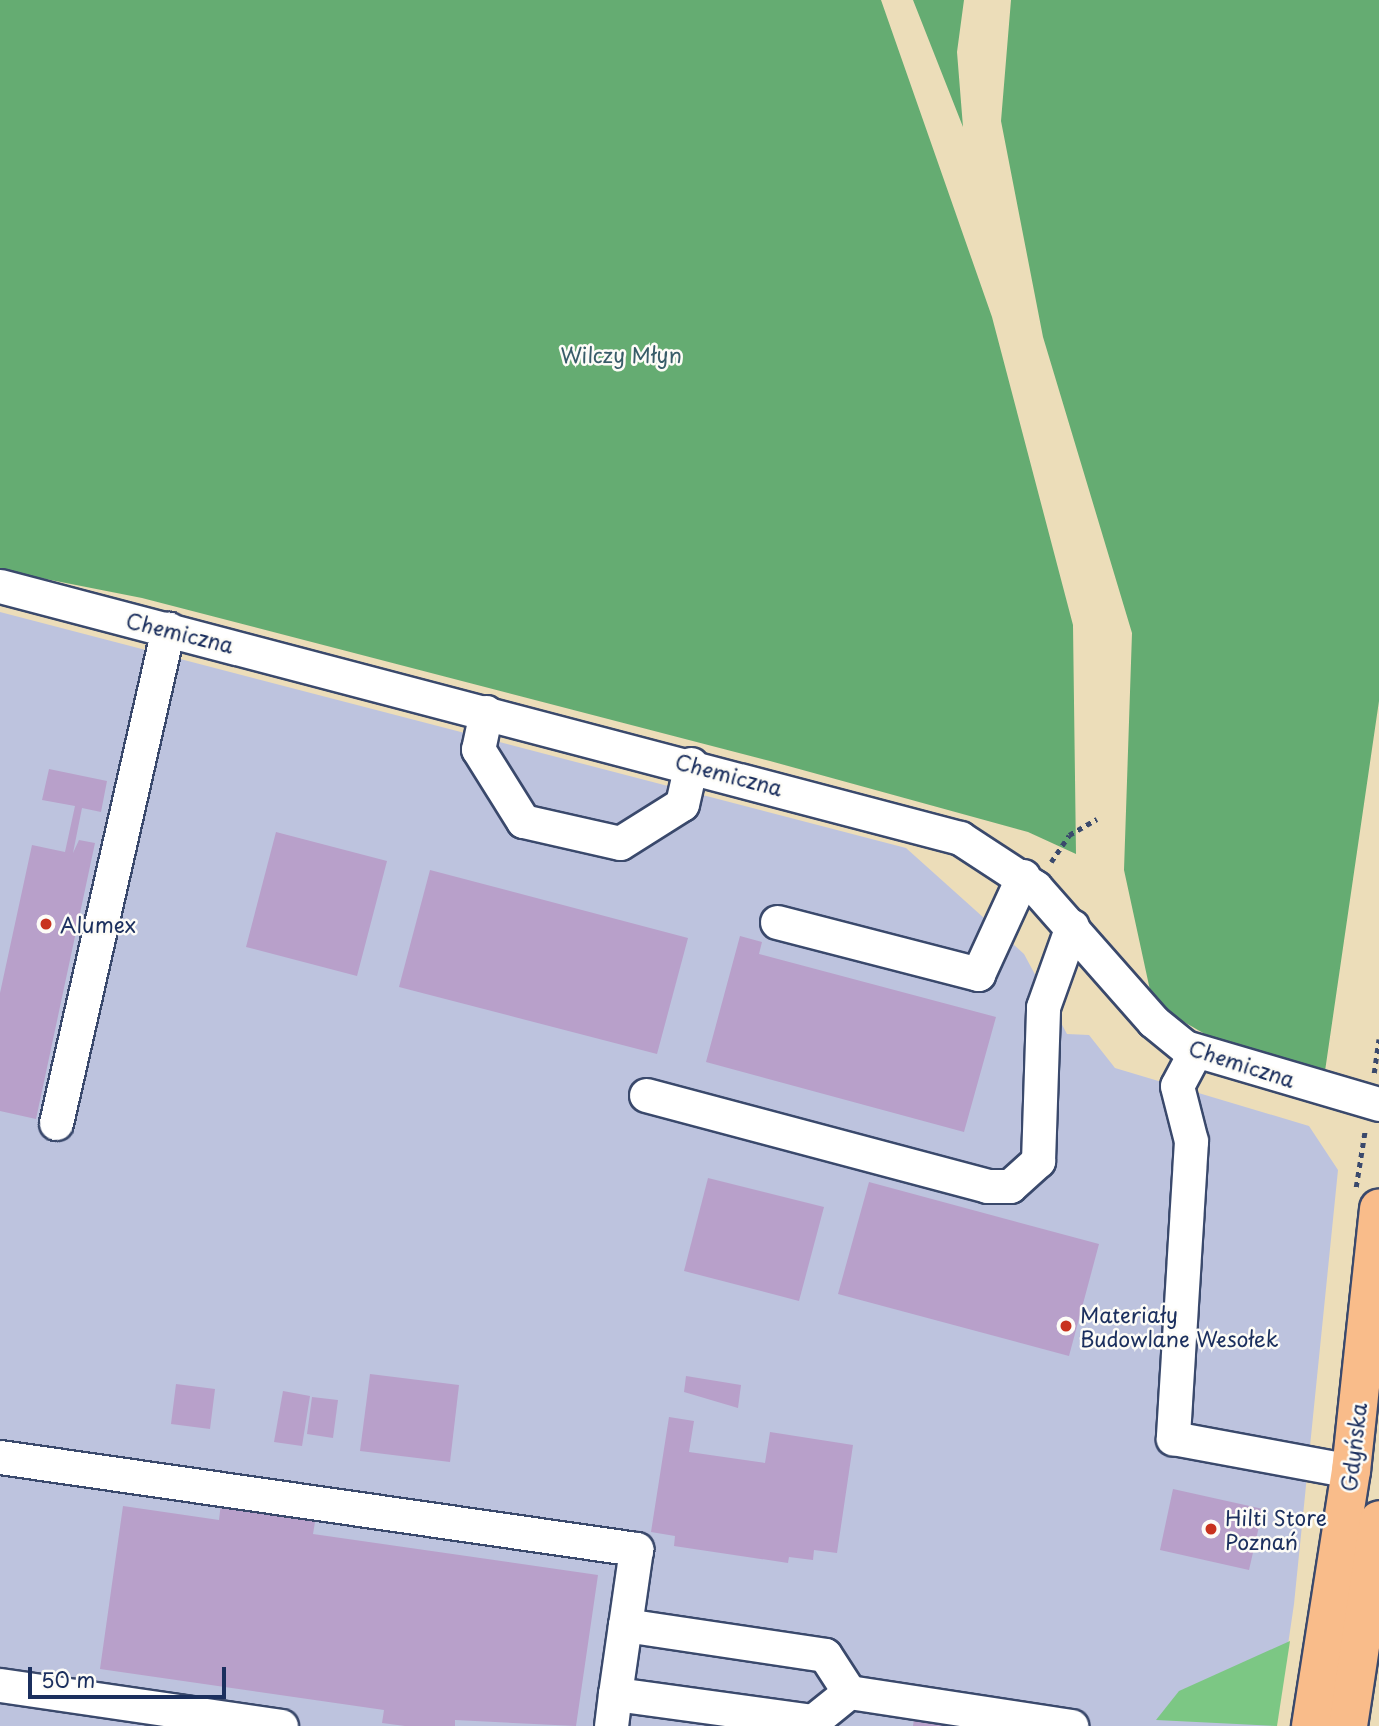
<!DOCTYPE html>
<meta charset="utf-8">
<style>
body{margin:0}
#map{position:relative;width:1379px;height:1726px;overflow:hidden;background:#ecddb9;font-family:"Playpen Sans",sans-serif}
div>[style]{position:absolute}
.industrial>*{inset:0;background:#bdc3de}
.green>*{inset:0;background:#7cc784}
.forest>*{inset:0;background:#65ac72}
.building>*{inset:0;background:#b8a0ca}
.path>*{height:4.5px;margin-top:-2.25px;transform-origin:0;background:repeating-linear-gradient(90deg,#3a496c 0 5px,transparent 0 10px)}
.roads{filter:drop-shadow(2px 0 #3a496c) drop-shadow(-2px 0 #3a496c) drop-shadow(0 2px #3a496c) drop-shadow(0 -2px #3a496c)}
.minor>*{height:33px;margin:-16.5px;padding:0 16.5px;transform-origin:16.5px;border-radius:16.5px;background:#fff}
.major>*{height:38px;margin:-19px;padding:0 19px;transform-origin:19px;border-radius:19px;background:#f9bc8a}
.dots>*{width:19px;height:19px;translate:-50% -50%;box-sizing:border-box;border:4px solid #fdfcf7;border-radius:50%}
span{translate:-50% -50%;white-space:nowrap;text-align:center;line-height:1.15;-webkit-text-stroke:5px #fdfcf7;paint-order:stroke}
.park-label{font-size:21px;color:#385d69}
.street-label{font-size:21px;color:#1b2f5e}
.poi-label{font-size:21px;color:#1b2f5e}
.left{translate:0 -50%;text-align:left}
.scale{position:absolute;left:28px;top:1667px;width:198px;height:32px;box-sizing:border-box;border:4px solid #1b2f5e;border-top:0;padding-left:9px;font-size:21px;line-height:24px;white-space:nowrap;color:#1b2f5e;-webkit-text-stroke:5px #fdfcf7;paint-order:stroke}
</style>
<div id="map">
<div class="industrial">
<div style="clip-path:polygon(0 612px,906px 848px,1024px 954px,1067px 1034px,1089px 1035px,1115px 1068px,1309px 1126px,1338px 1170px,1294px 1604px,1276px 1726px,0 1726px)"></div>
</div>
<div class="green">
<div style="clip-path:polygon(1290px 1641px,1277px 1726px,1156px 1720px,1179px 1691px)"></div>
</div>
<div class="forest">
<div style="clip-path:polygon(0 0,881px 0,992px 317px,1073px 625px,1076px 854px,1028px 832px,770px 761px,142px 598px,0 570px)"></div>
<div style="clip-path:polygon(913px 0,964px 0,957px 52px,963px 127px)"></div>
<div style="clip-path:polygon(1011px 0,1379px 0,1379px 701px,1324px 1078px,1229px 1048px,1153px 1004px,1124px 870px,1132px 633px,1043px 337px,1001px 121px)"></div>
</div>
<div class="building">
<div style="clip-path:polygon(49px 769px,107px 781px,101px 812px,82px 808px,73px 853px,79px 840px,95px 843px,36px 1119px,0 1111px,0 993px,32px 845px,65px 852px,75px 806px,42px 800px)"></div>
<div style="clip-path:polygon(276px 832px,387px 861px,357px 976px,246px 947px)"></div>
<div style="clip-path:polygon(430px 870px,688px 938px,657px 1054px,399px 987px)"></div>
<div style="clip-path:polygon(740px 936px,762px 942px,759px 954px,996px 1017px,964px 1132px,706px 1062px)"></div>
<div style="clip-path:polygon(708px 1178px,824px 1207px,799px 1301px,684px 1271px)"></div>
<div style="clip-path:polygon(869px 1182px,1099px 1244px,1069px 1356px,838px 1294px)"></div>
<div style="clip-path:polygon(370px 1374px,459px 1385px,450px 1462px,360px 1451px)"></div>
<div style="clip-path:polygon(686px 1376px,741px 1385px,738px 1408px,684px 1392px)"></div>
<div style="clip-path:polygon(176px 1384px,215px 1389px,210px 1429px,171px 1424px)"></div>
<div style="clip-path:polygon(283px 1391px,310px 1396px,302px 1446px,274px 1442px)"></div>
<div style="clip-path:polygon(312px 1397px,338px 1400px,333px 1438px,307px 1434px)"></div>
<div style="clip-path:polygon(669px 1417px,694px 1421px,689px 1452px,765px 1463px,770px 1432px,853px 1445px,837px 1553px,814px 1550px,813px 1560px,789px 1557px,788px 1563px,674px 1546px,675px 1536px,651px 1532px)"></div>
<div style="clip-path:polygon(1173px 1489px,1263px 1509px,1249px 1570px,1160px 1550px)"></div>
<div style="clip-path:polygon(221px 1503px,316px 1516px,313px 1534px,598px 1575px,576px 1726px,455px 1720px,455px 1726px,405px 1726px,382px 1723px,384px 1710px,100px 1669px,123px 1506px,219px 1520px)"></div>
<div style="clip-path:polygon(914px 1719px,954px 1724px,954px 1726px,913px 1726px)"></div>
</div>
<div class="path">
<div style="left:1051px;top:862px;width:32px;rotate:-56deg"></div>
<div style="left:1069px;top:835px;width:32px;rotate:-30deg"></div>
<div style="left:1374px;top:1073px;width:34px;rotate:-82deg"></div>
<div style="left:1356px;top:1187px;width:58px;rotate:-81deg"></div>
</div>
<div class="roads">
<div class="minor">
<div style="left:0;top:586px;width:993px;rotate:14.71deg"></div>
<div style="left:960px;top:838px;width:90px;rotate:33.2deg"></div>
<div style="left:1035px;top:887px;width:179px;rotate:48.6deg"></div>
<div style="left:1153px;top:1021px;width:41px;rotate:39.1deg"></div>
<div style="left:1185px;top:1047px;width:202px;rotate:16.4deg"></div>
<div style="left:486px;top:712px;width:38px;rotate:102deg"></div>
<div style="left:478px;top:749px;width:85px;rotate:58deg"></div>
<div style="left:523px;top:821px;width:99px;rotate:12.8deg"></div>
<div style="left:620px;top:843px;width:73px;rotate:-32.2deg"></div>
<div style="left:682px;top:804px;width:41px;rotate:-77.3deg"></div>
<div style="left:777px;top:922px;width:208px;rotate:14.5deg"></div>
<div style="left:978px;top:974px;width:108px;rotate:-65.3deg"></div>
<div style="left:1195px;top:1052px;width:38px;rotate:118deg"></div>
<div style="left:1177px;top:1086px;width:57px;rotate:75.7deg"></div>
<div style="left:1191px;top:1141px;width:298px;rotate:93.5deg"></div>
<div style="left:1173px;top:1438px;width:181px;rotate:10.5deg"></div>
<div style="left:646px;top:1095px;width:353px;rotate:14.9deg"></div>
<div style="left:987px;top:1186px;width:23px"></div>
<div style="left:1010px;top:1186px;width:38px;rotate:-42deg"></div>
<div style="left:1038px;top:1161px;width:154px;rotate:-88.1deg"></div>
<div style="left:1043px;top:1007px;width:86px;rotate:-70.3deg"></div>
<div style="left:56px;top:1123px;width:507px;rotate:-77.23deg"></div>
<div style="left:0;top:1457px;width:643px;rotate:8.23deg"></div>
<div style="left:636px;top:1549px;width:77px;rotate:98.2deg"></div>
<div style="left:0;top:1685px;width:284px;rotate:8.3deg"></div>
<div style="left:849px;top:1692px;width:46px;rotate:141.1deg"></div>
<div style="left:813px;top:1721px;width:200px;rotate:-172.2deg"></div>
<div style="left:615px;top:1694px;width:70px;rotate:-81.8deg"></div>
<div style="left:625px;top:1625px;width:202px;rotate:8.5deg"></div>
<div style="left:825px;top:1655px;width:44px;rotate:57deg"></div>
<div style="left:849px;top:1692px;width:225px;rotate:8.7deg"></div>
<div style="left:611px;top:1726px;width:32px;rotate:-83deg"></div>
</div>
<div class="major">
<div style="left:1311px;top:1726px;width:258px;rotate:-81.1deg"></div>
<div style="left:1351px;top:1471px;width:264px;rotate:-83.9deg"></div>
<div style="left:1348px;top:1726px;width:208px;rotate:-81.4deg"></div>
</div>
</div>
<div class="dots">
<div style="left:46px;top:924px;background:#c8321e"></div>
<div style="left:1066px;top:1326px;background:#c8321e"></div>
<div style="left:1211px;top:1529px;background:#c8321e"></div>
</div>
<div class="park-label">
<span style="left:621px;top:354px">Wilczy Młyn</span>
</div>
<div class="street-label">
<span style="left:180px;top:632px;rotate:14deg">Chemiczna</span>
<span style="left:729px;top:774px;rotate:15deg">Chemiczna</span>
<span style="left:1242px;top:1063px;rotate:18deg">Chemiczna</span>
<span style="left:1353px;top:1447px;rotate:-83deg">Gdyńska</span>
</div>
<div class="poi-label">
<span class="left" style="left:60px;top:924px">Alumex</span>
<span class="left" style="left:1080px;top:1326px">Materiały<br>Budowlane Wesołek</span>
<span class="left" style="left:1225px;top:1529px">Hilti Store<br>Poznań</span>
</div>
<div class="scale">50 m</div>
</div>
